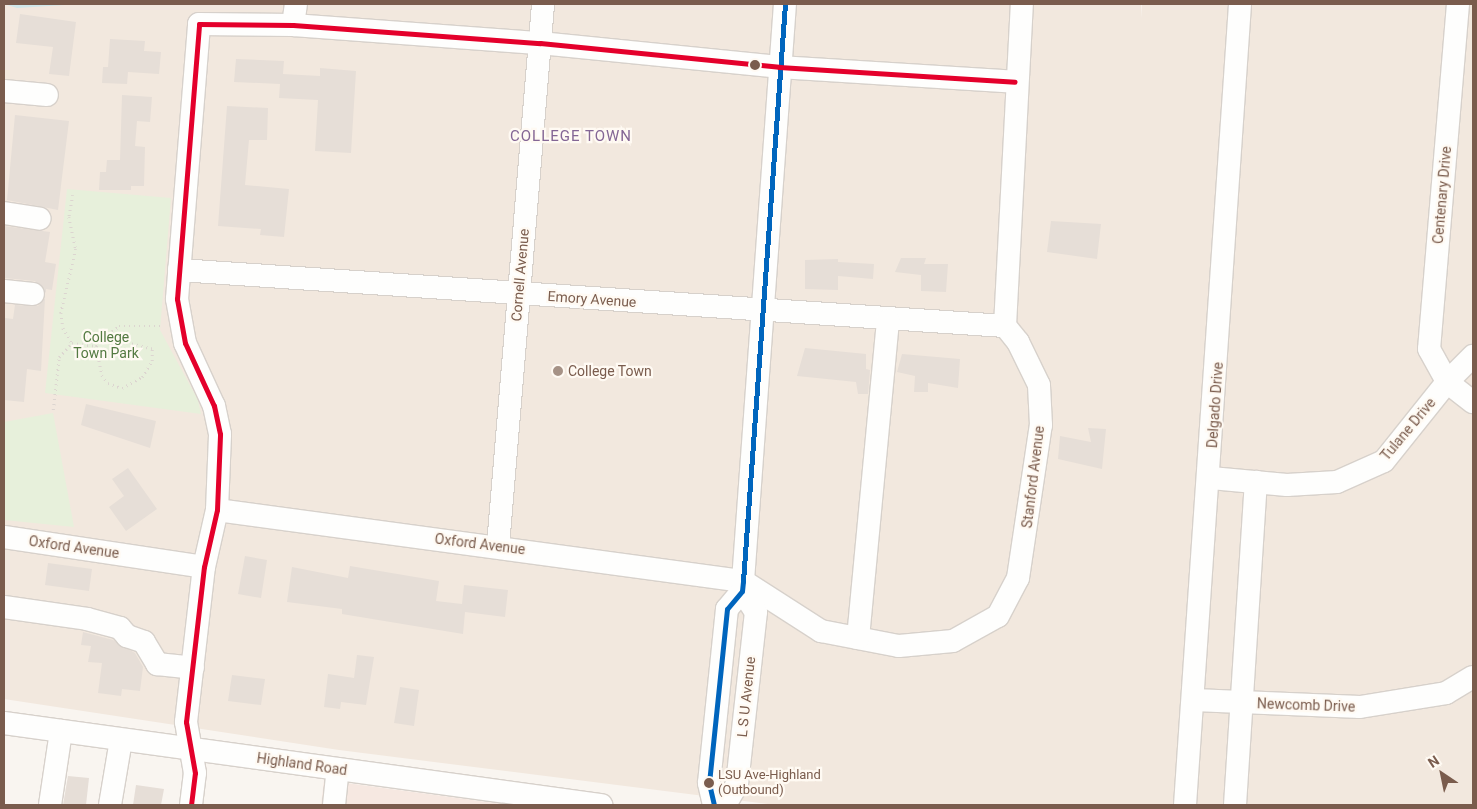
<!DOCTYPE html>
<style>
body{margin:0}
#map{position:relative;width:1477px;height:809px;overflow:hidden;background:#f9f5f0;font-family:Roboto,sans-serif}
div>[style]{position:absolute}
.residential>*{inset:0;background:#f2e8de}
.commercial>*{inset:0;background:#f6e8e1}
.green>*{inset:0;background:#e7f0db}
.water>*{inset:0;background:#d0e8ea}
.building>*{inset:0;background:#e6ded7}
.path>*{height:2.5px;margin-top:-1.25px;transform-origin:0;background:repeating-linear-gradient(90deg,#dcd5d0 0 1px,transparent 0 5px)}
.roads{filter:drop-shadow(1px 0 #d7d1cb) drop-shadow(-1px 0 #d7d1cb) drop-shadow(0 1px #d7d1cb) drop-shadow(0 -1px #d7d1cb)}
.minor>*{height:22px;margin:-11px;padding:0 11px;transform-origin:11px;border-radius:11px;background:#fefefd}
.bus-1>*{height:5px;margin:-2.5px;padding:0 2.5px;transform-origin:2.5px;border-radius:2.5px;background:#0065bd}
.bus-2>*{height:5px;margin:-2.5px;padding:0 2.5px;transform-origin:2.5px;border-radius:2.5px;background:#e4002b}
.dots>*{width:14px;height:14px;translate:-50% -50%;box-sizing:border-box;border:2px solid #fffaf3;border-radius:50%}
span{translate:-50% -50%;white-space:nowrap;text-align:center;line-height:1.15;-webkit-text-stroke:4.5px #fffaf3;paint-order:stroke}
.bus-label{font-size:13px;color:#7a5c4d}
.left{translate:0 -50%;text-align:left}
.street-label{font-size:14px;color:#7a5c4d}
.park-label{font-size:14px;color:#537a41}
.poi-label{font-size:14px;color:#7a5c4d}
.neighbourhood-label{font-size:15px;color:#846695;letter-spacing:1px}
.frame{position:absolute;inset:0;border:5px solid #7a5c4d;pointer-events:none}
.north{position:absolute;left:1417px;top:749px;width:50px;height:50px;-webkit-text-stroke:4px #fffaf3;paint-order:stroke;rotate:326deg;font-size:14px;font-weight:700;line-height:20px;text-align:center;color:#7a5c4d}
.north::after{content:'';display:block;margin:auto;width:18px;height:22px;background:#7a5c4d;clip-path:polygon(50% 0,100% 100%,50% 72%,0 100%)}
</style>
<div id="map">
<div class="residential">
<div style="clip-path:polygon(4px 4px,1141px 4px,1141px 18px,1142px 4px,1473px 4px,1473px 805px,775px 805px,339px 750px,4px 699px)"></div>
</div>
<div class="commercial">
<div style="clip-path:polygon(324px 780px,510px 805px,321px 805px)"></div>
</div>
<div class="green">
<div style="clip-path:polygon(67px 189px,171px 198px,160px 330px,198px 400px,201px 414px,45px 393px)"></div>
<div style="clip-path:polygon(53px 413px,74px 527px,4px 520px,4px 422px)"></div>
</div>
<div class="water">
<div style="clip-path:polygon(4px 4px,81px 4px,17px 8px)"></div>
</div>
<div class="building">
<div style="clip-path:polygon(20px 14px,76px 22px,69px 76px,49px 74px,53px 47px,16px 43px)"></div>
<div style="clip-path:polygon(110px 39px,145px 41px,144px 51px,161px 52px,159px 74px,128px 72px,127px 84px,102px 83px,103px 67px,108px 67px)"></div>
<div style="clip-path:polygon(236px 59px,284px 61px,283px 74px,320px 76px,320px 68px,356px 71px,351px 153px,315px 151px,318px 100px,279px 98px,280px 84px,234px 82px)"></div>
<div style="clip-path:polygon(122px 95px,152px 97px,150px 122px,137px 121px,135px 146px,145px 147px,144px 186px,131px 186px,131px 190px,99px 190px,100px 172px,106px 172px,107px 160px,120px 160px)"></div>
<div style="clip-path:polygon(227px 106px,268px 108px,267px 140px,249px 140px,245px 185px,289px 189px,284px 237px,260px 235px,261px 229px,218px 226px)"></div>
<div style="clip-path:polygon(15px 115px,69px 121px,58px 210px,7px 200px)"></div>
<div style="clip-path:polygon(1051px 221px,1101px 224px,1097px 259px,1047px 252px)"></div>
<div style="clip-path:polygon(4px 226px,50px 232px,45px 262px,56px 264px,52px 290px,46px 289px,46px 293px,35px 281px,4px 278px)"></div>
<div style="clip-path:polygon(901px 258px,926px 258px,924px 264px,948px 264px,946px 292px,921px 291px,921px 275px,895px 272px)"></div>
<div style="clip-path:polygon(838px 259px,838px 262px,874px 264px,873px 279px,838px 276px,838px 290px,805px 289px,805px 260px)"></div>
<div style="clip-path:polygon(45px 298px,41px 371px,27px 369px,24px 402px,4px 400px,5px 318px,13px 319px,15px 305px,38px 306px)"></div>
<div style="clip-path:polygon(805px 348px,866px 354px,866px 369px,870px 370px,868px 394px,858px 394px,856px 382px,797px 376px)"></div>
<div style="clip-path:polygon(902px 354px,960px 359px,958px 388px,928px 383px,928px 392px,914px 392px,915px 376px,897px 372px)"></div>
<div style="clip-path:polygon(86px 404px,156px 421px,150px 448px,81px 425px)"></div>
<div style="clip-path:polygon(1088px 428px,1106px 429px,1102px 469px,1058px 459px,1060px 436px,1091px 442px)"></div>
<div style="clip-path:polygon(128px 468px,157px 509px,126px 531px,109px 507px,124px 496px,112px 479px)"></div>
<div style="clip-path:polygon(245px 556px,267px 560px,261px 598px,238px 594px)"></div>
<div style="clip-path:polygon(48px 563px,92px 569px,89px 591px,45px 585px)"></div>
<div style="clip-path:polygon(350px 566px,439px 581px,436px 601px,462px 604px,464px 585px,508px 590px,505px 617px,465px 612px,463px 634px,342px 614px,342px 609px,287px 602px,292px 567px,348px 578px)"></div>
<div style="clip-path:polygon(83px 632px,113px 640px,135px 653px,143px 667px,140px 691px,122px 689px,121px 696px,98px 693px,102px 663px,88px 662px,91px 646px,81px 645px)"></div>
<div style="clip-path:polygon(357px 655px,374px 657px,366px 705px,341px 702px,340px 709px,324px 707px,328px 674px,354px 678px)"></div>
<div style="clip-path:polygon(232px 675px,265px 679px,261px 705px,228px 701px)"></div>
<div style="clip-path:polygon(400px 687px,419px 690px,414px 726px,394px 723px)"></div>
<div style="clip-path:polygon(68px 776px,89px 778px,86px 805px,63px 805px)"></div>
<div style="clip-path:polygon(136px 785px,164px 789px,161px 805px,133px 805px)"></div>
</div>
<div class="path">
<div style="left:73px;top:195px;width:22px;rotate:100deg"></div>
<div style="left:69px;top:217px;width:33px;rotate:78deg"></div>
<div style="left:76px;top:249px;width:66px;rotate:103.2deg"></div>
<div style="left:61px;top:313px;width:15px;rotate:82deg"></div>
<div style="left:63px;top:328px;width:17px;rotate:59deg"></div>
<div style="left:72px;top:343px;width:24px;rotate:7deg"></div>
<div style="left:96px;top:346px;width:30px;rotate:78deg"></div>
<div style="left:102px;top:375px;width:10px;rotate:53deg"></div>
<div style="left:108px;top:383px;width:15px;rotate:20deg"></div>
<div style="left:122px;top:388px;width:23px;rotate:-29deg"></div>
<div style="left:142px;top:377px;width:19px;rotate:-58deg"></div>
<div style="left:152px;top:361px;width:12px;rotate:-90deg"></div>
<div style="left:152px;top:349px;width:49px;rotate:-166deg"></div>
<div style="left:104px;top:337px;width:19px;rotate:-36deg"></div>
<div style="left:119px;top:326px;width:44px"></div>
<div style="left:96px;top:346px;width:12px;rotate:-48deg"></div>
<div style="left:53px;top:410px;width:53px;rotate:-83.5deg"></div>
<div style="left:59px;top:357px;width:19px;rotate:-47deg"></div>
</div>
<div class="roads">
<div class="minor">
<div style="left:1458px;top:4px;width:346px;rotate:94.8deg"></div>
<div style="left:1429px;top:349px;width:38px;rotate:61deg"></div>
<div style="left:1447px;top:382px;width:33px;rotate:38deg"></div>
<div style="left:293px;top:25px;width:21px;rotate:-82deg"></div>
<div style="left:4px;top:91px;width:43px;rotate:5.3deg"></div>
<div style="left:4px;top:213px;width:36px;rotate:9deg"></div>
<div style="left:179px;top:270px;width:828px;rotate:3.88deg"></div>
<div style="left:4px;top:291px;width:29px;rotate:6deg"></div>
<div style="left:1211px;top:478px;width:76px;rotate:5.3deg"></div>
<div style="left:1287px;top:485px;width:50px;rotate:-3.4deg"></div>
<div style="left:1337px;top:482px;width:51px;rotate:-24.1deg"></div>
<div style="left:1384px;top:461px;width:101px;rotate:-51.4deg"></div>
<div style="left:1447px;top:382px;width:37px;rotate:-45deg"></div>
<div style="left:217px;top:510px;width:531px;rotate:7.69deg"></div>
<div style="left:743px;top:581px;width:93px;rotate:32.7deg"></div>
<div style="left:821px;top:631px;width:79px;rotate:10.9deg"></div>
<div style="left:899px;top:646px;width:54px;rotate:-5.3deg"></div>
<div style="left:953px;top:641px;width:51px;rotate:-29.1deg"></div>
<div style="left:998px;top:616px;width:43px;rotate:-62.2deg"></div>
<div style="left:1018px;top:578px;width:155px;rotate:-81.5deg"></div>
<div style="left:1041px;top:425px;width:40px;rotate:-92.9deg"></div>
<div style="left:1039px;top:385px;width:48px;rotate:-116deg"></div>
<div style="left:1018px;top:342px;width:21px;rotate:-129deg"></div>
<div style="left:1005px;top:326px;width:322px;rotate:-87deg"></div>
<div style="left:4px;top:537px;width:202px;rotate:8.5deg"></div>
<div style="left:498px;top:546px;width:544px;rotate:-85.25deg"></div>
<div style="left:4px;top:607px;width:84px;rotate:8.2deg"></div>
<div style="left:87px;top:619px;width:34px;rotate:15deg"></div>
<div style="left:120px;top:628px;width:11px;rotate:49deg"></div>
<div style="left:127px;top:636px;width:18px;rotate:19deg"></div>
<div style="left:144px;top:642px;width:26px;rotate:59deg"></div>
<div style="left:157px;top:664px;width:36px;rotate:6deg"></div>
<div style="left:858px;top:638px;width:319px;rotate:-84.6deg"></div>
<div style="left:1194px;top:700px;width:166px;rotate:2.4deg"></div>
<div style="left:1360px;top:707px;width:87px;rotate:-9.2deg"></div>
<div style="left:1446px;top:693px;width:31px;rotate:-31deg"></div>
<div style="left:4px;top:723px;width:603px;rotate:7.82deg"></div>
<div style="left:50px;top:805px;width:75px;rotate:-81.5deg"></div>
<div style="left:110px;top:805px;width:66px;rotate:-80.4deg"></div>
<div style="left:191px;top:805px;width:32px;rotate:-83deg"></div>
<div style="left:195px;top:773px;width:52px;rotate:-100deg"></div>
<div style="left:186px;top:722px;width:156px;rotate:-83.4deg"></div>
<div style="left:204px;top:567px;width:58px;rotate:-77.2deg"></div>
<div style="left:217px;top:510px;width:76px;rotate:-87.7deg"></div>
<div style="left:220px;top:434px;width:29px;rotate:-102deg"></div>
<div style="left:214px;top:406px;width:69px;rotate:-114.7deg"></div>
<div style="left:185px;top:343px;width:45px;rotate:-100.3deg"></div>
<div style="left:177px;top:299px;width:276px;rotate:-85.4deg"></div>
<div style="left:199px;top:24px;width:94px;rotate:0.6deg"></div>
<div style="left:293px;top:25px;width:248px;rotate:4.2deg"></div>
<div style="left:540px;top:43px;width:240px;rotate:5.7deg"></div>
<div style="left:779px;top:67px;width:236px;rotate:3.6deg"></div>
<div style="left:334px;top:805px;width:36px;rotate:-84deg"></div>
<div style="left:714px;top:805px;width:23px;rotate:-103deg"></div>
<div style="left:709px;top:783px;width:175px;rotate:-84.1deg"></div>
<div style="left:727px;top:609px;width:23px;rotate:-50deg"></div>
<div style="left:742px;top:591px;width:10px;rotate:-84deg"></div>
<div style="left:743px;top:581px;width:579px;rotate:-85.84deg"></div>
<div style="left:725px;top:805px;width:24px;rotate:-60deg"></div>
<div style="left:737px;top:784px;width:173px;rotate:-83.7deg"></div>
<div style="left:756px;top:612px;width:25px;rotate:-124deg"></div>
<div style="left:1185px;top:805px;width:803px;rotate:-86.07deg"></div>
<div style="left:1235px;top:805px;width:324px;rotate:-86.3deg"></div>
</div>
</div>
<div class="bus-1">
<div style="left:714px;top:805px;width:23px;rotate:-103deg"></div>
<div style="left:709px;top:783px;width:175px;rotate:-84.1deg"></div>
<div style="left:727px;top:609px;width:23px;rotate:-50deg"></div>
<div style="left:742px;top:591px;width:10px;rotate:-84deg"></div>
<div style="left:743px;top:581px;width:579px;rotate:-85.84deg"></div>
</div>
<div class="bus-2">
<div style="left:191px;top:805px;width:32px;rotate:-83deg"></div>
<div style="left:195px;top:773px;width:52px;rotate:-100deg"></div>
<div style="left:186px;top:722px;width:156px;rotate:-83.4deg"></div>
<div style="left:204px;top:567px;width:58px;rotate:-77.2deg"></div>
<div style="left:217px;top:510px;width:76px;rotate:-87.7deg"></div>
<div style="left:220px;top:434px;width:29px;rotate:-102deg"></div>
<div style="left:214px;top:406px;width:69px;rotate:-114.7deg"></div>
<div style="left:185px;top:343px;width:45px;rotate:-100.3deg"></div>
<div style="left:177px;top:299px;width:276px;rotate:-85.4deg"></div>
<div style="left:199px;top:24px;width:94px;rotate:0.6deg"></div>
<div style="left:293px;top:25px;width:248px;rotate:4.2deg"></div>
<div style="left:540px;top:43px;width:240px;rotate:5.7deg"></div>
<div style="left:779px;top:67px;width:236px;rotate:3.6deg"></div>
</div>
<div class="dots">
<div style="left:755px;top:65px;background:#7a5c4d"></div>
<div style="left:558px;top:371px;background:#a69286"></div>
<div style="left:709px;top:783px;background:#7a5c4d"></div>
</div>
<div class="bus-label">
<span class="left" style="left:718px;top:783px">LSU Ave-Highland<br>(Outbound)</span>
</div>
<div class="street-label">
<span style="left:1442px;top:195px;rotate:-85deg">Centenary Drive</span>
<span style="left:520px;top:275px;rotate:-85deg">Cornell Avenue</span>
<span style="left:592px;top:299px;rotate:4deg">Emory Avenue</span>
<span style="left:1215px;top:405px;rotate:-86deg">Delgado Drive</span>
<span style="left:1408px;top:429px;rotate:-50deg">Tulane Drive</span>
<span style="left:1033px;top:477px;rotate:-83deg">Stanford Avenue</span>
<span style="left:480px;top:544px;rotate:7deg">Oxford Avenue</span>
<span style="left:74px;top:547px;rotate:8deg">Oxford Avenue</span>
<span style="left:746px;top:697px;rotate:-84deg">L S U Avenue</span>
<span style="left:1306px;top:705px;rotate:2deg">Newcomb Drive</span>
<span style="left:302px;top:764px;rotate:8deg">Highland Road</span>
</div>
<div class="park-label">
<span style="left:106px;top:345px">College<br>Town Park</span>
</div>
<div class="poi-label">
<span class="left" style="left:568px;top:371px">College Town</span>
</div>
<div class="neighbourhood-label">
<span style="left:571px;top:137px">COLLEGE TOWN</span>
</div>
<div class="frame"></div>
<div class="north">N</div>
</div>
